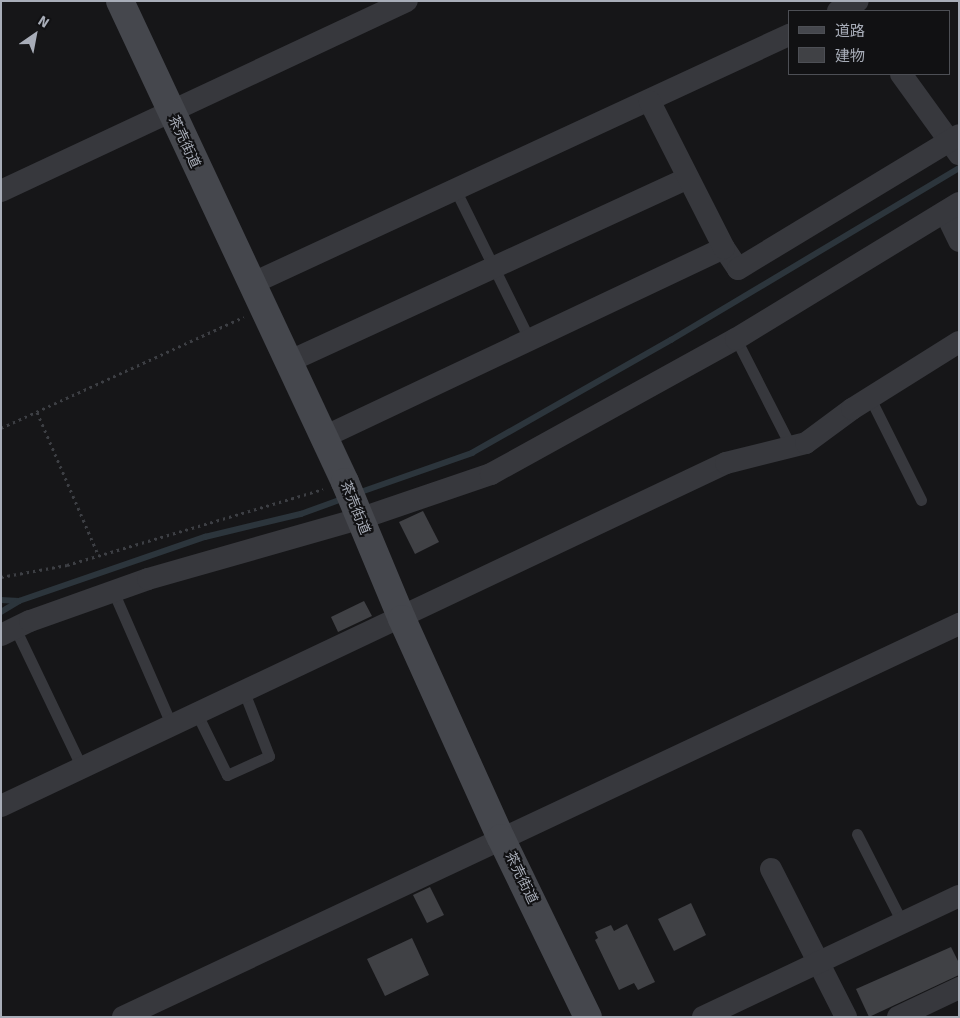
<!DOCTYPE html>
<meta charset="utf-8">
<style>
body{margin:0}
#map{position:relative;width:960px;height:1018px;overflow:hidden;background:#161618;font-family:Signika,"Noto Sans JP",sans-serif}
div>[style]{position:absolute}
.stream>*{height:5.5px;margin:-2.75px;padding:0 2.75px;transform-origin:2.75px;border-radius:2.75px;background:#2c353c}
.building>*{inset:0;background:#404145}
.path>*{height:3px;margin-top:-1.5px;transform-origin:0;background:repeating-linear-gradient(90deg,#3d3f44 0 2.5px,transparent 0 6.5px)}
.lane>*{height:11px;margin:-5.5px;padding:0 5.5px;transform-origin:5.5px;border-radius:5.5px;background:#37383d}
.street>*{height:22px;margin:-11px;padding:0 11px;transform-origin:11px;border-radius:11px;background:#37383d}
.secondary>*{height:28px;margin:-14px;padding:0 14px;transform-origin:14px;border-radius:14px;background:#45474d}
span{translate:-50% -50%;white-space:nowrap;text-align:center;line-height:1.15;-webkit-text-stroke:4px #111113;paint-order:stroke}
.street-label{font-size:14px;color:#a8adb8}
.frame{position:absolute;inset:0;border:2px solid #a8adb8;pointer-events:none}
.legend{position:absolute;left:788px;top:10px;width:162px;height:65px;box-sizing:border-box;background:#111113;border:1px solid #4d4f55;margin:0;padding:6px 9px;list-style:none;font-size:15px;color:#a8adb8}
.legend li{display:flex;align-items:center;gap:10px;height:25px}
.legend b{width:25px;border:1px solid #4d4f55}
.north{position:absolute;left:10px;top:10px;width:50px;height:50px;-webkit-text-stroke:4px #111113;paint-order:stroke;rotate:33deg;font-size:14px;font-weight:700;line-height:20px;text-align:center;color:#a8adb8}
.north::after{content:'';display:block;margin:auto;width:18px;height:22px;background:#a8adb8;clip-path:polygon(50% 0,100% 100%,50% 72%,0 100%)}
</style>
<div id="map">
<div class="stream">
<div style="left:358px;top:493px;width:121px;rotate:-19.3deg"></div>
<div style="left:472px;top:453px;width:229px;rotate:-29.6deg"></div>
<div style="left:671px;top:340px;width:335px;rotate:-30.8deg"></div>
<div style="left:1px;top:600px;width:18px;rotate:3deg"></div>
<div style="left:1px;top:612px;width:21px;rotate:-31deg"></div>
<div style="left:19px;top:601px;width:197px;rotate:-19deg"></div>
<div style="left:205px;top:537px;width:99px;rotate:-13.5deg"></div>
<div style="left:301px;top:514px;width:47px;rotate:-20deg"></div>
</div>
<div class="building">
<div style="clip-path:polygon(423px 511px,439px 542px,415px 554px,399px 522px)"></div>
<div style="clip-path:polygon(364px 601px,372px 616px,338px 632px,331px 617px)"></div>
<div style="clip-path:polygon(430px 887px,444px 915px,427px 923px,413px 895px)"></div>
<div style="clip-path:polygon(691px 903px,706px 935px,674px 951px,658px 919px)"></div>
<div style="clip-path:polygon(627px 924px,655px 982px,638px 990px,634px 983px,619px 990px,595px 940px,598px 938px,595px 932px,611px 925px,614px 931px)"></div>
<div style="clip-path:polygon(412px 938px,429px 975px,385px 996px,367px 959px)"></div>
<div style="clip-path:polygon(951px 947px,959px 963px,959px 975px,869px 1017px,856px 989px)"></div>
</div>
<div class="path">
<div style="left:37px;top:412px;width:155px;rotate:66.8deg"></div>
<div style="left:1px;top:428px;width:267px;rotate:-24.6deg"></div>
<div style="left:1px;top:577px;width:67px;rotate:-10.3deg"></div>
<div style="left:67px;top:565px;width:267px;rotate:-16.5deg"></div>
</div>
<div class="lane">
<div style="left:456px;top:191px;width:167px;rotate:63.7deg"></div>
<div style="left:736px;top:339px;width:121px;rotate:63deg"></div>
<div style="left:870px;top:398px;width:114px;rotate:63.4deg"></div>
<div style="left:113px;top:591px;width:147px;rotate:66.4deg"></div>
<div style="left:15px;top:628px;width:155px;rotate:64.4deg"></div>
<div style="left:197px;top:714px;width:68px;rotate:63.8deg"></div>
<div style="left:227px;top:775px;width:46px;rotate:-24.3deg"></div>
<div style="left:269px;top:756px;width:69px;rotate:-111.3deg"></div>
<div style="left:857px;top:834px;width:99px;rotate:62.9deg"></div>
</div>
<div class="street">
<div style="left:838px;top:11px;width:22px;rotate:-27deg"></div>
<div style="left:901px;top:74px;width:99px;rotate:54.1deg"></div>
<div style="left:1px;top:191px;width:448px;rotate:-25.1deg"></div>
<div style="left:945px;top:212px;width:32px;rotate:64deg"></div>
<div style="left:724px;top:248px;width:25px;rotate:56deg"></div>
<div style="left:738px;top:269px;width:258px;rotate:-31.2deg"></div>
<div style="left:251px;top:284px;width:593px;rotate:-24.84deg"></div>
<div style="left:288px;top:362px;width:438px;rotate:-24.7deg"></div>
<div style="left:324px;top:437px;width:442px;rotate:-25.3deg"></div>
<div style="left:724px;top:248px;width:164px;rotate:-116.9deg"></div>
<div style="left:1px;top:635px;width:32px;rotate:-26deg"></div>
<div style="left:30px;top:621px;width:125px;rotate:-19.6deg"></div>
<div style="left:148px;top:579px;width:219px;rotate:-15.9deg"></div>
<div style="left:359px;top:519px;width:139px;rotate:-18.8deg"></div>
<div style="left:491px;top:474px;width:280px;rotate:-28.9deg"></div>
<div style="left:736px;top:339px;width:261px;rotate:-31.4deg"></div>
<div style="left:1px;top:806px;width:802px;rotate:-25.32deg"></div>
<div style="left:726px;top:463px;width:82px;rotate:-14deg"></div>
<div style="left:806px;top:443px;width:57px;rotate:-36.5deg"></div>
<div style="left:852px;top:409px;width:126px;rotate:-32.1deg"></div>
<div style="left:771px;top:869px;width:166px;rotate:63.1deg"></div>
<div style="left:123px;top:1017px;width:924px;rotate:-25.18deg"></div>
<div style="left:703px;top:1017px;width:283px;rotate:-25.3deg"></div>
<div style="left:898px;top:1017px;width:68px;rotate:-25.4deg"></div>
</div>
<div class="secondary">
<div style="left:120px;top:1px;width:531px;rotate:64.93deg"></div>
<div style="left:345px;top:482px;width:148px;rotate:67.4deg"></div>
<div style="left:402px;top:619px;width:240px;rotate:65.7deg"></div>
<div style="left:501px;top:838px;width:199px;rotate:64.1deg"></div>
</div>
<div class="street-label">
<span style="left:184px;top:142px;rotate:65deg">茶売街道</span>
<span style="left:355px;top:508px;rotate:68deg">茶売街道</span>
<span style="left:521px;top:878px;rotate:64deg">茶売街道</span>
</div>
<div class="frame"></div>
<ul class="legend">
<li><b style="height:6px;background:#45474d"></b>道路</li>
<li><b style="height:14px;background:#404145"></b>建物</li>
</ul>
<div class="north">N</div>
</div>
